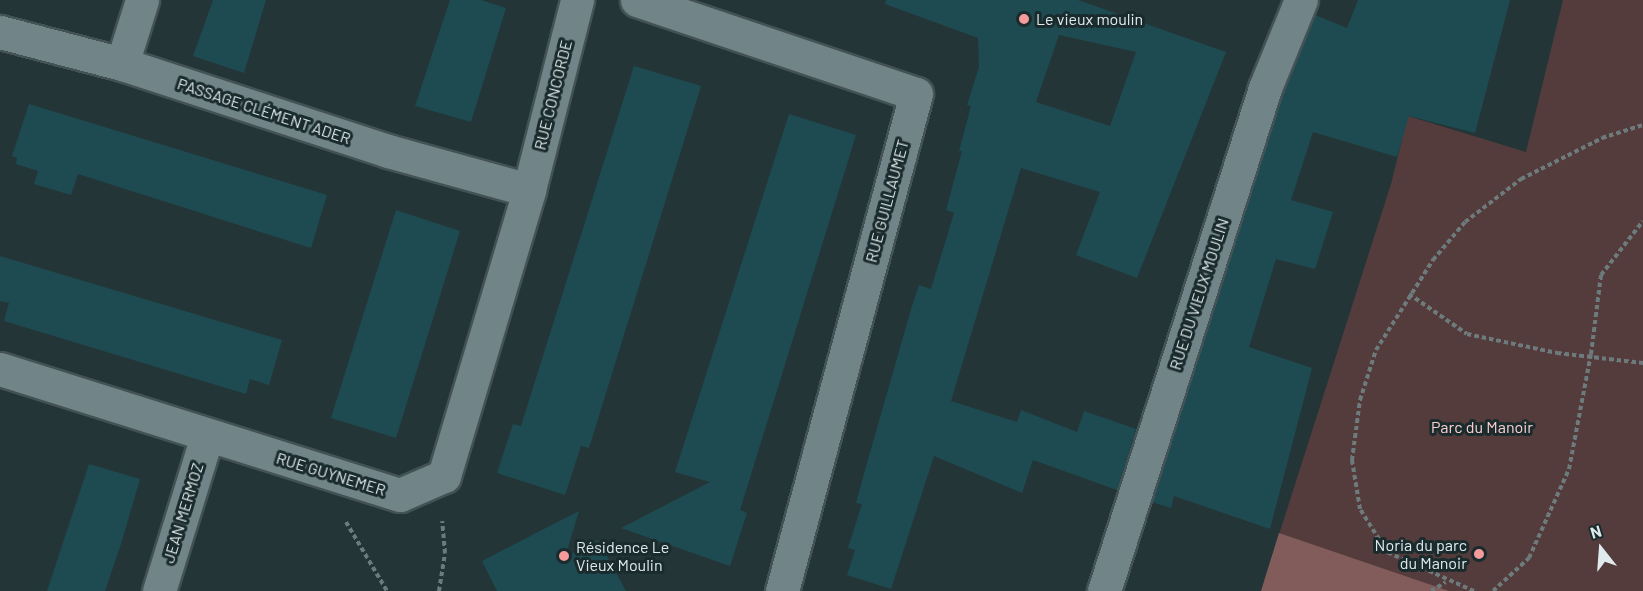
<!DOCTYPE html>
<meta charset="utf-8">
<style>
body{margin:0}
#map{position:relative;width:1643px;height:591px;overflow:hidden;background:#243537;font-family:Barlow,sans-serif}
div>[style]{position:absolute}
.green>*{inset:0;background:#553c3c}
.forest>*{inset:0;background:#815c5b}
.building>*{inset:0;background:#1e4b51}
.path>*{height:4px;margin-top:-2px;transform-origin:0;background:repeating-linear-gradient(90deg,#6d7b7d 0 4.5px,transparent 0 7.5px)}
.roads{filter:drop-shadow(2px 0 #435254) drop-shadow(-2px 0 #435254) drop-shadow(0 2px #435254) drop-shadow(0 -2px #435254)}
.minor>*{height:33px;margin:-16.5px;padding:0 16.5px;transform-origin:16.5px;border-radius:16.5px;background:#718487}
.dots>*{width:16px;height:16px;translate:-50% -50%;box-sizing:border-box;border:3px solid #1a2b2d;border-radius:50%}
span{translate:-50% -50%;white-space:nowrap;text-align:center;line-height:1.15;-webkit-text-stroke:6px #1a2b2d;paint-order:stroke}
.poi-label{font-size:16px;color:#e0eaec}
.left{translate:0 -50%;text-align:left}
.right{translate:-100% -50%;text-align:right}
.street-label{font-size:16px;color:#e0eaec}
.park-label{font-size:16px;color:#facfce}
.north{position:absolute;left:1571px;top:519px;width:60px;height:60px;-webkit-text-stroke:4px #1a2b2d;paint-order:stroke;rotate:343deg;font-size:16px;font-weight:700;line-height:24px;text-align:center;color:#e0eaec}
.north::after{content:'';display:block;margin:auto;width:21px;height:27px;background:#e0eaec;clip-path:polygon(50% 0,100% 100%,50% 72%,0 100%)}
</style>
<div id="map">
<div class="green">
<div style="clip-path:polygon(1563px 0,1643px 0,1643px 591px,1261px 591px,1391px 184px,1408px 116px,1526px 152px)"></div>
</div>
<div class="forest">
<div style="clip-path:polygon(1279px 533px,1449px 591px,1261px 591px)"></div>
</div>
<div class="building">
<div style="clip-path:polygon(213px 0,266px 0,244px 73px,193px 56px)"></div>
<div style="clip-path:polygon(450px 0,481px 0,506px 8px,471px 122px,415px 106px)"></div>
<div style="clip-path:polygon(evenodd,886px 0,1078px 0,1226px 52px,1137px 278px,1076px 255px,1100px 192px,1021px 168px,951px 401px,1017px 422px,1021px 410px,1077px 432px,1084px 411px,1136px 429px,1117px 490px,1033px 460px,1022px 493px,934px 456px,891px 589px,847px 575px,855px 550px,848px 548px,862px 504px,856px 503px,867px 463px,912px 306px,919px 285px,931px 289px,954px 213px,946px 210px,962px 151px,959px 151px,971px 106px,967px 105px,979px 67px,978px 38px,885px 4px,886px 0,1059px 35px,1136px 52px,1110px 126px,1036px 102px,1059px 35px)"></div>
<div style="clip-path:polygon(1358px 0,1510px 0,1475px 133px,1409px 116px,1397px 157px,1313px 132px,1291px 200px,1333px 212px,1315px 269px,1276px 259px,1249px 347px,1312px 368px,1270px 529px,1174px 496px,1171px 508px,1152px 502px,1283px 94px,1315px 15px,1347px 28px)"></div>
<div style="clip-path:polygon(634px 66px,701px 86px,589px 448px,581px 446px,565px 495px,497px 473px,513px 424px,521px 426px)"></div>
<div style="clip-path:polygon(29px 104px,327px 195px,311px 248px,78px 174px,71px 195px,34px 184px,38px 171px,16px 164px,17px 158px,12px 156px)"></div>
<div style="clip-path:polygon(789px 114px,856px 135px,740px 510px,747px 513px,730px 566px,621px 528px,710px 482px,675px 472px)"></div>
<div style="clip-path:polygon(396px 210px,460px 231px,396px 438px,331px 418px)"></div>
<div style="clip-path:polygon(0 256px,282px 340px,269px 385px,250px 379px,246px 394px,4px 321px,9px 303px,0 301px)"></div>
<div style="clip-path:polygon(89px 464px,140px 479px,121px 544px,105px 591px,47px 591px)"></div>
<div style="clip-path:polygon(579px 511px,565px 557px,598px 540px,626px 591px,497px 591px,482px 561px)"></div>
</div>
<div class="path">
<div style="left:1409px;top:294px;width:70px;rotate:34.6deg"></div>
<div style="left:1467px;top:334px;width:92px;rotate:11.9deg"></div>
<div style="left:1557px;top:353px;width:87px;rotate:6.6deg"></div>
<div style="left:346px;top:522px;width:80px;rotate:59.3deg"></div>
<div style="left:439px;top:591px;width:38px;rotate:-81deg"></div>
<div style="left:445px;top:553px;width:32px;rotate:-95deg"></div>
<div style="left:1431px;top:591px;width:17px;rotate:-31deg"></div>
<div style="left:1474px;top:591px;width:95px;rotate:-155.9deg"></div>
<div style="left:1387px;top:552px;width:51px;rotate:-122.1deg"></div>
<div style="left:1360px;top:509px;width:50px;rotate:-99.3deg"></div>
<div style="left:1352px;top:460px;width:61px;rotate:-82.4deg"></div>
<div style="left:1360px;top:400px;width:52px;rotate:-72.3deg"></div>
<div style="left:1376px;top:350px;width:107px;rotate:-57.7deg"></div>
<div style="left:1433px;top:260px;width:50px;rotate:-49.9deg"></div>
<div style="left:1465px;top:222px;width:71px;rotate:-37.5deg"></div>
<div style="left:1521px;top:179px;width:91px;rotate:-26.8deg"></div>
<div style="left:1602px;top:138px;width:43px;rotate:-17.6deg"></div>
<div style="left:1493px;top:591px;width:49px;rotate:-42.5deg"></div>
<div style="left:1529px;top:558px;width:98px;rotate:-65.8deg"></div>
<div style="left:1569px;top:469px;width:117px;rotate:-79.2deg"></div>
<div style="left:1591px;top:354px;width:80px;rotate:-82.8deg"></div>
<div style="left:1601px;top:275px;width:68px;rotate:-52.1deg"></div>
</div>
<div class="roads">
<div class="minor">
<div style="left:637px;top:0;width:294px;rotate:18.6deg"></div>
<div style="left:916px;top:94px;width:515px;rotate:105.09deg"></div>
<div style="left:0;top:32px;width:126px;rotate:14.7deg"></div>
<div style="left:122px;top:64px;width:280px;rotate:18.1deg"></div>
<div style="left:388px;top:151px;width:146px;rotate:15.5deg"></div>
<div style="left:122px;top:64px;width:67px;rotate:-72.6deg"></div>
<div style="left:0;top:369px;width:419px;rotate:17.5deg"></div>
<div style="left:400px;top:495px;width:48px;rotate:-23.4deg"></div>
<div style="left:444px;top:476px;width:298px;rotate:-73.4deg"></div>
<div style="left:529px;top:190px;width:196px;rotate:-75.8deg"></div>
<div style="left:159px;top:591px;width:162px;rotate:-72.8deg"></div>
<div style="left:1104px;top:591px;width:528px;rotate:-72.25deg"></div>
<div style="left:1265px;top:88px;width:95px;rotate:-67.8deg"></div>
</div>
</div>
<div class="dots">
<div style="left:1024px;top:19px;background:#f59b9b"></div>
<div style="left:1479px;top:554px;background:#f59b9b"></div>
<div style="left:564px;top:556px;background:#f59b9b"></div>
</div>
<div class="poi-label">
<span class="left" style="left:1036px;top:19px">Le vieux moulin</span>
<span class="right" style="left:1467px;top:554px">Noria du parc<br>du Manoir</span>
<span class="left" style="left:576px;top:556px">Résidence Le<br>Vieux Moulin</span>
</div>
<div class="street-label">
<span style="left:553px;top:95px;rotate:-76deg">RUE CONCORDE</span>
<span style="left:264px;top:111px;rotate:18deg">PASSAGE CLÉMENT ADER</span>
<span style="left:887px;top:201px;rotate:-75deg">RUE GUILLAUMET</span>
<span style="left:1199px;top:294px;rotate:-72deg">RUE DU VIEUX MOULIN</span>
<span style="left:331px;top:474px;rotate:17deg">RUE GUYNEMER</span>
<span style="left:183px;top:513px;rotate:-73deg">JEAN MERMOZ</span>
</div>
<div class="park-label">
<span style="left:1482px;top:427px">Parc du Manoir</span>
</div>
<div class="north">N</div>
</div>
